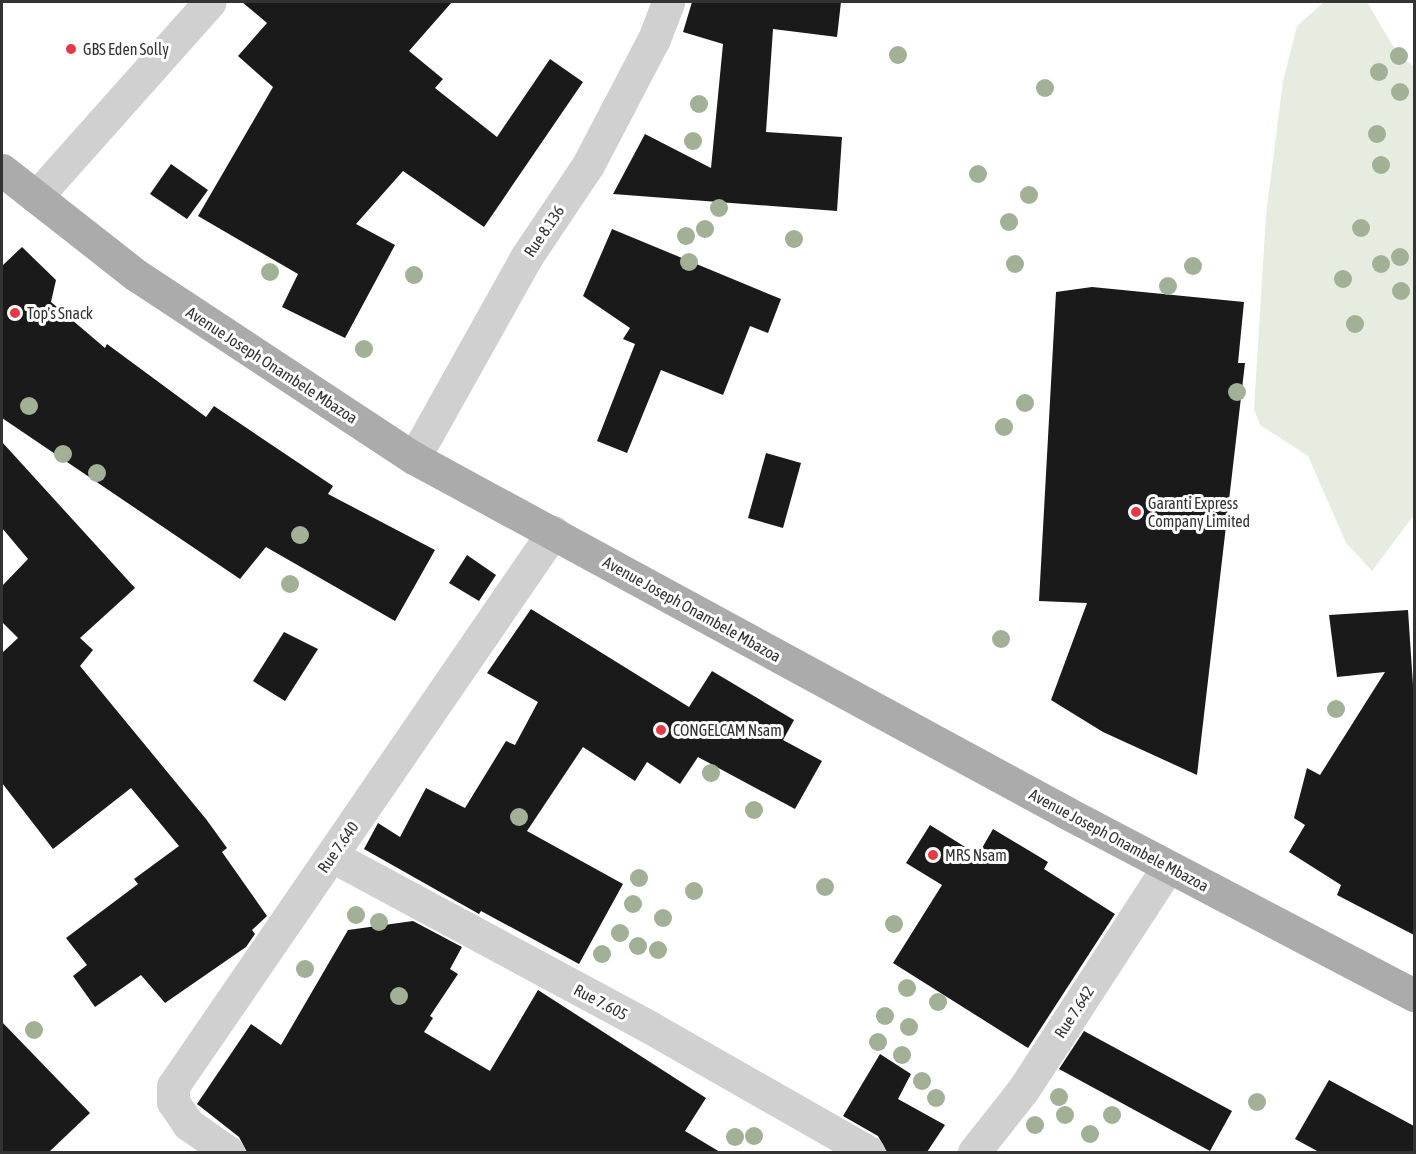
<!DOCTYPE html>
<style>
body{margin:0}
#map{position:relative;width:1416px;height:1154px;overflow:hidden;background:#fff;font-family:"Asap Condensed",sans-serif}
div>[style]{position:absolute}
.green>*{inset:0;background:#e6ecdf}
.building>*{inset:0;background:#1a1a1a}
.street>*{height:33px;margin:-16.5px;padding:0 16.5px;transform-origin:16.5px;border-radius:16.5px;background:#d0d0d0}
.primary>*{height:33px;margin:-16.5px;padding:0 16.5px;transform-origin:16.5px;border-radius:16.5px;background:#ababab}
.trees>*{width:18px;height:18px;margin:-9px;border-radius:50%;background:#a2b095}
.dots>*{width:16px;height:16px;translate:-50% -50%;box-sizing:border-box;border:3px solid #fff;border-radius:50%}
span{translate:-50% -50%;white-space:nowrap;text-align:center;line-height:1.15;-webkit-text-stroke:6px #fff;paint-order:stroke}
.poi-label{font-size:16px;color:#333}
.left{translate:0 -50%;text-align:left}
.street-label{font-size:16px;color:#333}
.frame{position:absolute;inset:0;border:3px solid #333;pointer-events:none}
</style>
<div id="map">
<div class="green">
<div style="clip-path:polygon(1324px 2px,1367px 2px,1399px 56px,1414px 66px,1414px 515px,1372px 571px,1346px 543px,1308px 456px,1260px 425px,1254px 409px,1266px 215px,1283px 81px,1297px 26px)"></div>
</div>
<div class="building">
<div style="clip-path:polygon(242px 2px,452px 2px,409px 51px,443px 79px,435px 88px,497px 137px,550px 59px,583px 82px,484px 227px,403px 171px,356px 224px,395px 245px,345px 338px,282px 307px,298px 274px,198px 216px,273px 87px,238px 56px,267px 23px)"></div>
<div style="clip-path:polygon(692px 2px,841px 2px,837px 37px,773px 29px,766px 132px,842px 137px,837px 211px,613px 194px,645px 134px,711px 168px,723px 44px,683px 32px)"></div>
<div style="clip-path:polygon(171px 164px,208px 190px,187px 219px,150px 194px)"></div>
<div style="clip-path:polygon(612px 229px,781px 299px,768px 333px,750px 326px,723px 395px,661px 370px,627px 453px,597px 441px,635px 344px,623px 339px,630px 328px,583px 296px)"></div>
<div style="clip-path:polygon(22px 247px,56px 280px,51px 302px,105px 348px,107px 344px,206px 417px,214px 406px,333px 486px,328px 494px,435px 550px,395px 621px,266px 547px,240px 579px,2px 418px,2px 266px)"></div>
<div style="clip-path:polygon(1092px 287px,1244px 302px,1238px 363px,1245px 363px,1197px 775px,1103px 732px,1051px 700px,1087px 603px,1039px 601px,1056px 292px)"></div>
<div style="clip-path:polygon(2px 442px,135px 588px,80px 638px,93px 650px,80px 666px,206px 819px,227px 848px,222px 852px,267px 916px,252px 930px,255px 934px,246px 947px,165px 1003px,141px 975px,95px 1007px,73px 976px,87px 965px,66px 938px,138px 884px,134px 879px,179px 846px,131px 788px,53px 849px,2px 783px,2px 653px,18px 638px,2px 622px,2px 586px,28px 559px,2px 528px)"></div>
<div style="clip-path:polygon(766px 453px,801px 463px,783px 528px,748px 518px)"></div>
<div style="clip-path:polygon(467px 555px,496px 575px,479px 601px,449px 583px)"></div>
<div style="clip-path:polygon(531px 609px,689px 707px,712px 671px,794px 720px,783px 740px,822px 761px,795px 809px,698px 757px,680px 784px,647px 762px,635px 781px,583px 747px,527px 831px,623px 884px,579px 964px,481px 911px,479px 914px,364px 849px,378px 823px,400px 837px,426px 788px,465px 808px,506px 741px,515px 745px,538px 702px,487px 673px)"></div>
<div style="clip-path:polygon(1408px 610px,1414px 700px,1414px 935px,1337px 895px,1341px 885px,1289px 852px,1305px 825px,1294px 818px,1307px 768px,1320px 775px,1385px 672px,1337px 677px,1329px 615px)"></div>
<div style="clip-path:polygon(284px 632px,318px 649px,285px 701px,253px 681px)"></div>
<div style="clip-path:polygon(930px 825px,978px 855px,993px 829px,1048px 862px,1044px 869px,1115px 914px,1028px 1048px,893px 963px,942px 885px,906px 863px)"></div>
<div style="clip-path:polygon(413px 921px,462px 947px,450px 969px,458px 974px,430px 1016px,433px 1018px,424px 1032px,490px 1071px,538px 990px,706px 1098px,685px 1131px,720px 1152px,247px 1152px,239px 1137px,197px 1104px,251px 1024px,281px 1045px,348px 930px)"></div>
<div style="clip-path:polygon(2px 1022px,90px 1113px,49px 1152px,2px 1152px)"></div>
<div style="clip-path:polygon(1084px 1031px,1232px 1111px,1210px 1151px,1059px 1069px)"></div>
<div style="clip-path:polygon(880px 1054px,911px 1074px,898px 1099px,945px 1125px,927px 1152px,887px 1152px,878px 1136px,843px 1116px)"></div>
<div style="clip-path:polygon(1329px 1080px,1414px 1126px,1414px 1152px,1319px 1152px,1295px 1139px)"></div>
</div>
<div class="street">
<div style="left:36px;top:197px;width:261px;rotate:-48.3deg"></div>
<div style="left:414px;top:458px;width:231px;rotate:-60.8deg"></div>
<div style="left:527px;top:256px;width:110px;rotate:-56.2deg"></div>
<div style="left:588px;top:165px;width:142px;rotate:-62.4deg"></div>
<div style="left:654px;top:39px;width:40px;rotate:-69deg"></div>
<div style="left:332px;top:856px;width:362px;rotate:28.3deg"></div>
<div style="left:651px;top:1028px;width:250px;rotate:29.7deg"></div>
<div style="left:228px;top:1152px;width:49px;rotate:-145deg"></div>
<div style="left:188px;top:1124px;width:27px;rotate:-124deg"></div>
<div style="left:173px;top:1102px;width:16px;rotate:-90deg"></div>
<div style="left:173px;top:1086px;width:672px;rotate:-55.55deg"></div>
<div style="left:974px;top:1152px;width:79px;rotate:-51.7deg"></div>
<div style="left:1023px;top:1090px;width:266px;rotate:-57deg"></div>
</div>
<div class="primary">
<div style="left:2px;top:170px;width:170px;rotate:38.1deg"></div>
<div style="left:136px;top:275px;width:333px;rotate:33.4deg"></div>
<div style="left:414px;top:458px;width:743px;rotate:28.53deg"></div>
<div style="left:1067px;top:813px;width:392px;rotate:27.7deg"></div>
</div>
<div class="trees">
<div style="left:898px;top:55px"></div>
<div style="left:1399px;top:56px"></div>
<div style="left:1379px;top:72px"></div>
<div style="left:1045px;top:88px"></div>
<div style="left:1400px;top:92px"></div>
<div style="left:699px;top:104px"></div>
<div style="left:1377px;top:134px"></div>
<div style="left:693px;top:141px"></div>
<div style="left:1381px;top:165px"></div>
<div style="left:978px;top:174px"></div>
<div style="left:1029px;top:195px"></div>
<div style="left:719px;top:208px"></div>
<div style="left:1009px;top:222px"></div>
<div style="left:1361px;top:228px"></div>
<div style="left:705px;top:229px"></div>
<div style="left:686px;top:236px"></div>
<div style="left:794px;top:239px"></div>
<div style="left:1400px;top:257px"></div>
<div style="left:689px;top:262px"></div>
<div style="left:1015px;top:264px"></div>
<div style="left:1381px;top:264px"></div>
<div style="left:1193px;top:266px"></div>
<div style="left:270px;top:272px"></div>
<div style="left:414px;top:275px"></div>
<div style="left:1343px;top:279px"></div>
<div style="left:1168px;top:286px"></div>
<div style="left:1401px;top:291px"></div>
<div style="left:1355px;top:324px"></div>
<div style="left:364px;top:349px"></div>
<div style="left:1237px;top:392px"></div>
<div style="left:1025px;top:403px"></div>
<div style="left:29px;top:406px"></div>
<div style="left:1004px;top:427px"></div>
<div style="left:63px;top:454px"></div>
<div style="left:97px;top:473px"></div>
<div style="left:300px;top:535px"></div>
<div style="left:290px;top:584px"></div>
<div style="left:1001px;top:639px"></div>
<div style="left:1336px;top:709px"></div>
<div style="left:711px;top:773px"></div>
<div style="left:754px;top:810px"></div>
<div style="left:519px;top:817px"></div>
<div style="left:639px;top:878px"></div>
<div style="left:825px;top:887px"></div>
<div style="left:694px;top:891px"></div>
<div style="left:633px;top:904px"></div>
<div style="left:356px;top:915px"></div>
<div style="left:663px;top:918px"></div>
<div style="left:379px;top:922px"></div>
<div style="left:894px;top:924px"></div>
<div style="left:620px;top:933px"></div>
<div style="left:638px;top:946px"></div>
<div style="left:658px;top:950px"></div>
<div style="left:602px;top:954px"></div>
<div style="left:305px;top:969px"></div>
<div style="left:907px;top:988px"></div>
<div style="left:399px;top:996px"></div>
<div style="left:938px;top:1002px"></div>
<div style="left:885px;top:1016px"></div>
<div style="left:909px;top:1027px"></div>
<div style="left:34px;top:1030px"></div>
<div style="left:878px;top:1042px"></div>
<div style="left:902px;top:1055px"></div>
<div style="left:922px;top:1081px"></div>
<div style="left:1059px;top:1097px"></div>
<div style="left:936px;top:1098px"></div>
<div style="left:1257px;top:1102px"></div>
<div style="left:1065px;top:1115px"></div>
<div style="left:1112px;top:1115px"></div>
<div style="left:1035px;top:1125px"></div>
<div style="left:1090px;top:1134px"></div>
<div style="left:754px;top:1136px"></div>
<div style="left:735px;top:1137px"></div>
</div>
<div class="dots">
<div style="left:71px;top:49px;background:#e63946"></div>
<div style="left:15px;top:313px;background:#e63946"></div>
<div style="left:1136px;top:512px;background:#e63946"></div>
<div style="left:661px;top:730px;background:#e63946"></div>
<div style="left:933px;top:855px;background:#e63946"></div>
</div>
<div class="poi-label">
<span class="left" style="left:83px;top:49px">GBS Eden Solly</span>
<span class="left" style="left:27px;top:313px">Top's Snack</span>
<span class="left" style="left:1148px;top:512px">Garanti Express<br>Company Limited</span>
<span class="left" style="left:673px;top:730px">CONGELCAM Nsam</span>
<span class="left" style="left:945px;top:855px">MRS Nsam</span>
</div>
<div class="street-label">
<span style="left:544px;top:231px;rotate:-56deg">Rue 8.136</span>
<span style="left:272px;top:365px;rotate:33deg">Avenue Joseph Onambele Mbazoa</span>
<span style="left:692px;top:609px;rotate:29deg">Avenue Joseph Onambele Mbazoa</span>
<span style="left:1119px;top:840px;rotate:28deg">Avenue Joseph Onambele Mbazoa</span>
<span style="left:338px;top:847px;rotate:-55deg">Rue 7.640</span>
<span style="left:601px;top:1002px;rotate:28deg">Rue 7.605</span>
<span style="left:1074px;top:1012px;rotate:-57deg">Rue 7.642</span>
</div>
<div class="frame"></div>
</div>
